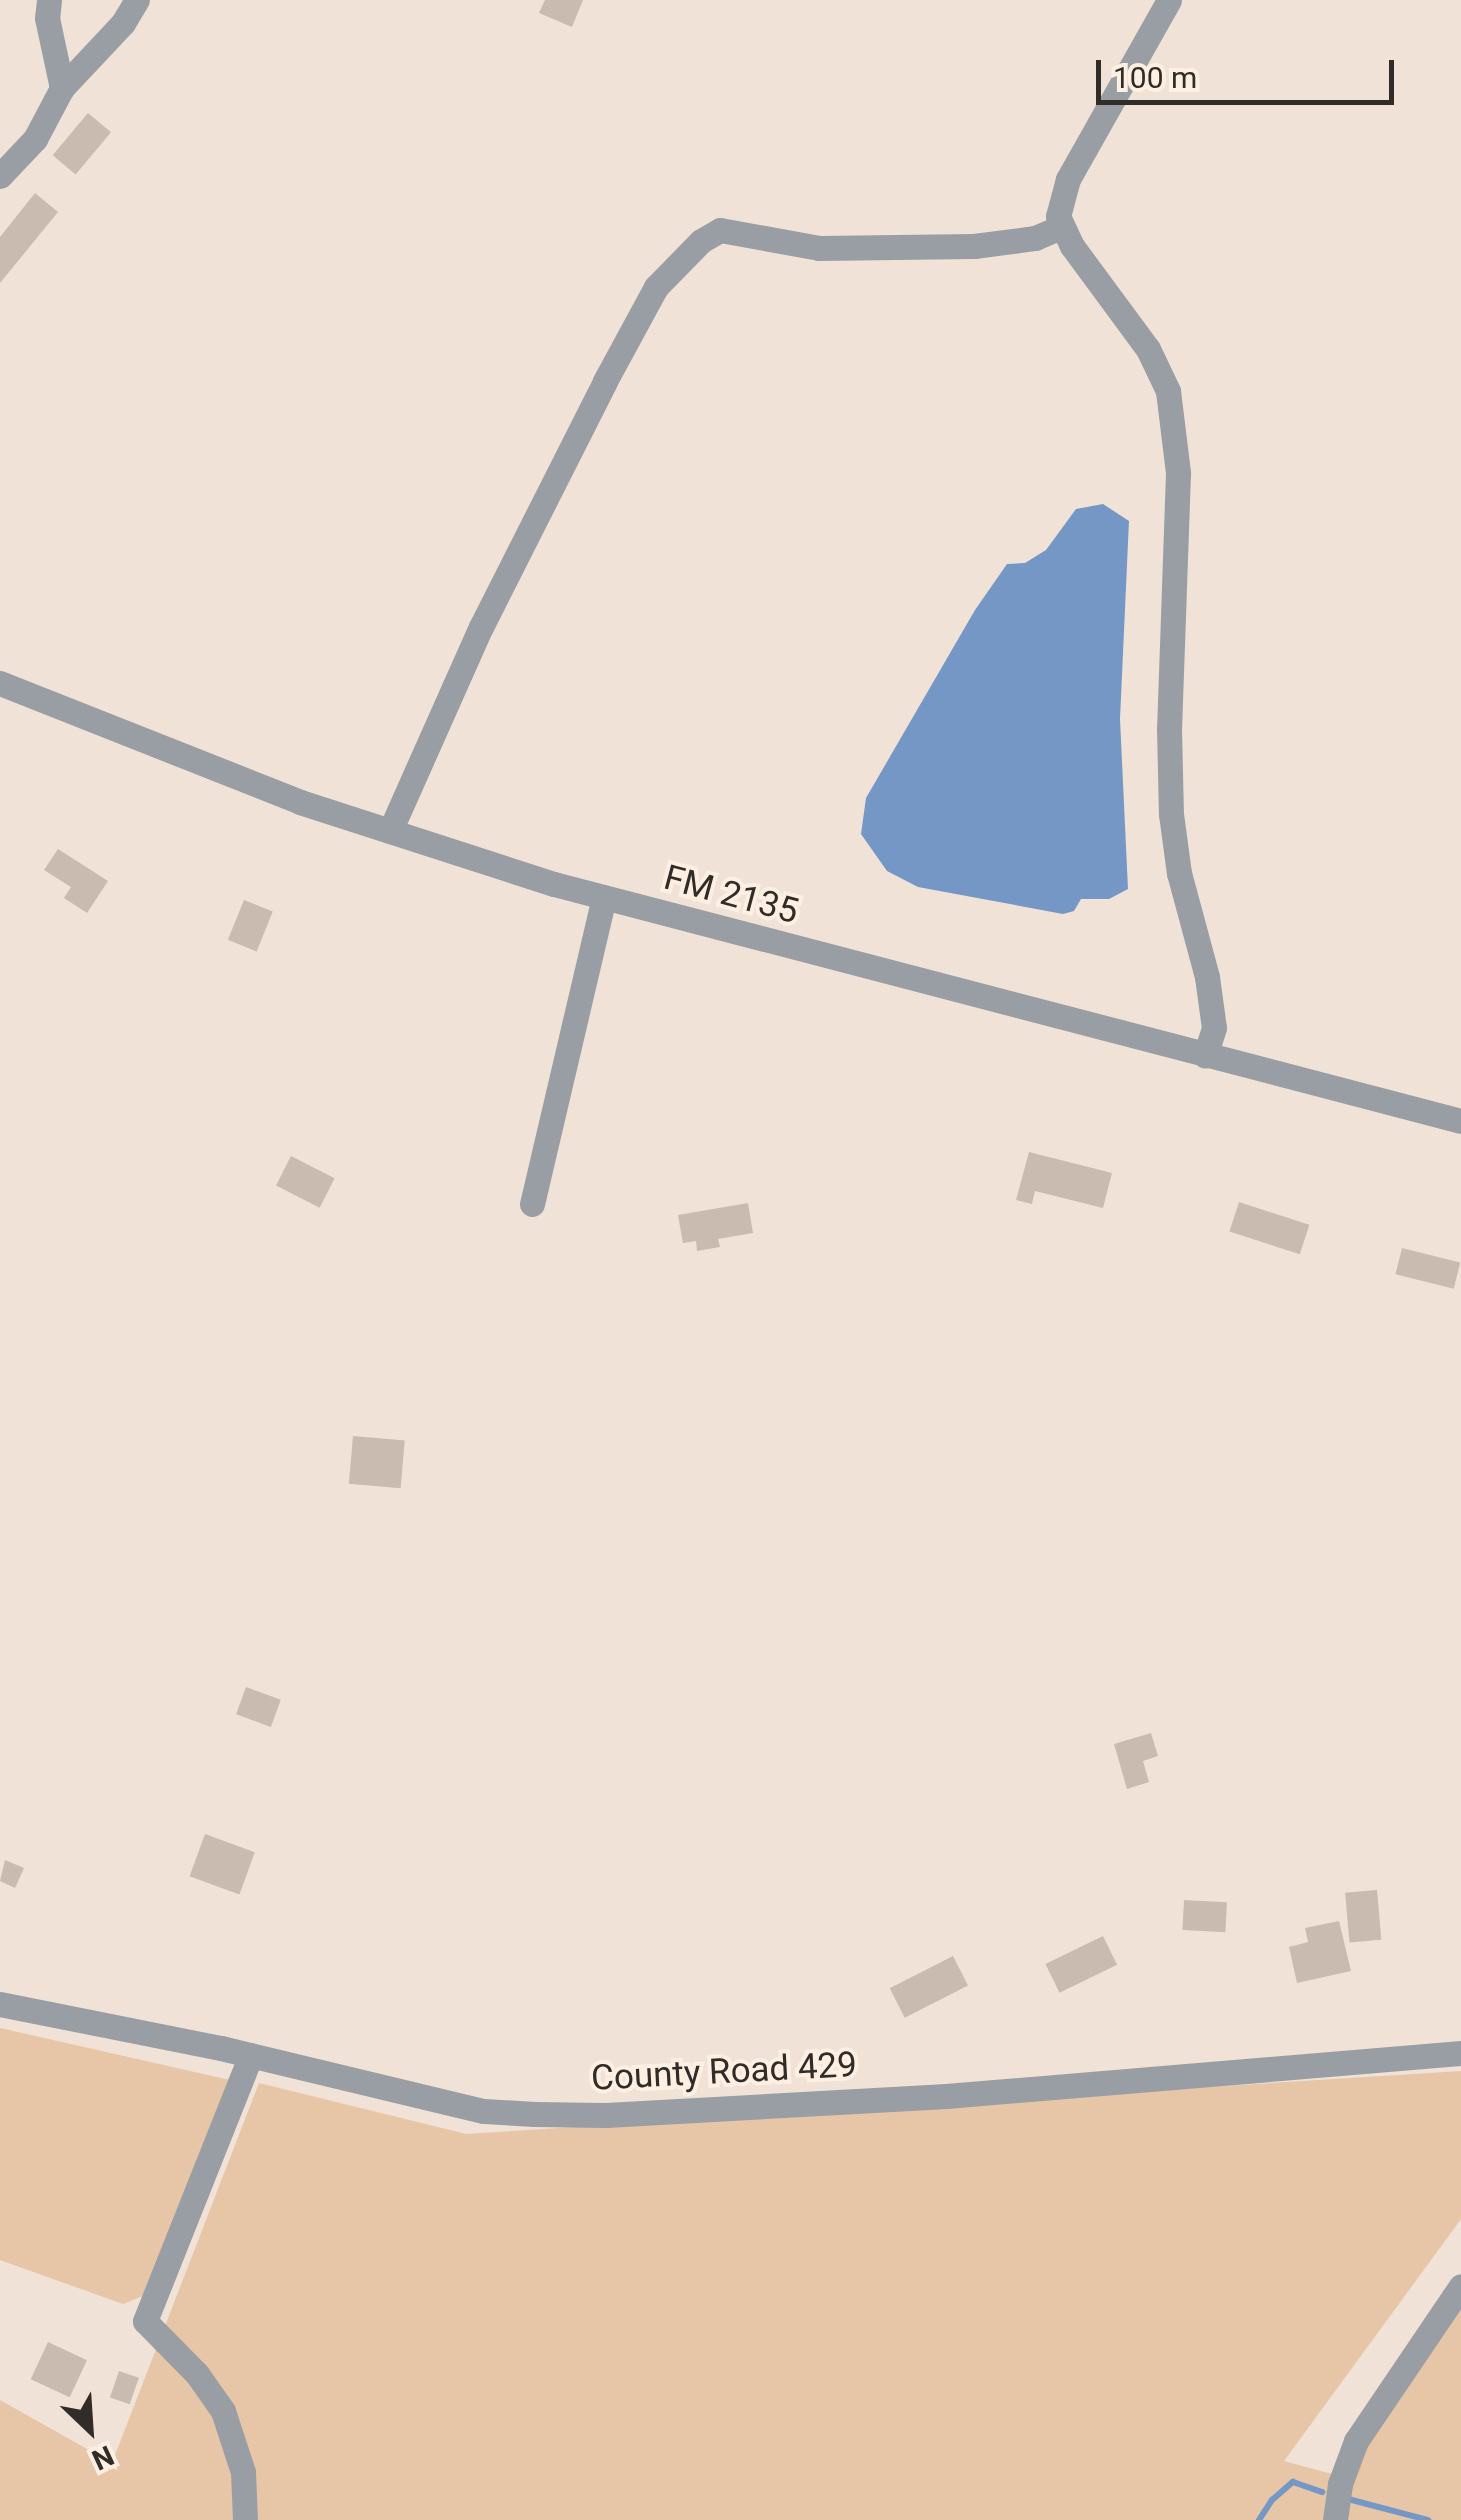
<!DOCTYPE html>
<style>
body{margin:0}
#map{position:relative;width:1461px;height:2520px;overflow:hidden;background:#f0e2d6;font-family:Roboto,sans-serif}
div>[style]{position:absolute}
.green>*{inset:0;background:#e7c5a7}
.water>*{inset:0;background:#7597c6}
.stream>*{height:6px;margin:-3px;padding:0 3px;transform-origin:3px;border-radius:3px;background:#7597c6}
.building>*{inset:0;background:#c9bbaf;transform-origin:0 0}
.minor>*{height:25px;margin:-12.5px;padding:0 12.5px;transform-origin:12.5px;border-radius:12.5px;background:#999ea4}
span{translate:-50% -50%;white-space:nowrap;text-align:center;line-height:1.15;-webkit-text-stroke:8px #feefe3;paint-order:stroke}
.street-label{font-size:35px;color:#312c27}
.north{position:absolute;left:40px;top:2380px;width:100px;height:100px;-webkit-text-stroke:8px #feefe3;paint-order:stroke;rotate:155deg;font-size:28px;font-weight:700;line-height:40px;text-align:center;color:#312c27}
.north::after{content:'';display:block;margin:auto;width:35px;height:45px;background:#312c27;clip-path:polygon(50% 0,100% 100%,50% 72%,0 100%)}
.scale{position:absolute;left:1096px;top:60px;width:298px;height:45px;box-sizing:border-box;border:5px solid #312c27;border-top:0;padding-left:12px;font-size:30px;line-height:35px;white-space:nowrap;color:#312c27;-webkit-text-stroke:8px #feefe3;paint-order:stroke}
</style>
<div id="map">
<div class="green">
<i style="clip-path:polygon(0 2028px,230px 2080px,150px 2293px,123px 2304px,0 2260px)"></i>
<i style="clip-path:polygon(1461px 2071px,1461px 2219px,1284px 2461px,1332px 2474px,1324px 2520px,0 2520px,0 2400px,112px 2463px,259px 2083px,466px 2134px)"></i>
<i style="clip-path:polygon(1461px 2300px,1461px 2520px,1344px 2520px,1354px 2465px)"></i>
</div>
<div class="water">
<i style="clip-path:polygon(1103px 504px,1129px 521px,1120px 719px,1128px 889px,1109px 899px,1081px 899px,1074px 911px,1063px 914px,918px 887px,887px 871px,861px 834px,866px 798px,975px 610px,1007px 564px,1025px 563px,1046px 550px,1076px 509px)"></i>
</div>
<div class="stream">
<i style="left:1348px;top:2499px;width:83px;rotate:14.7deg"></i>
<i style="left:1259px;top:2520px;width:24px;rotate:-57deg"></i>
<i style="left:1272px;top:2500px;width:28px;rotate:-41deg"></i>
<i style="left:1293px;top:2482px;width:31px;rotate:19deg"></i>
</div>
<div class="building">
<i style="clip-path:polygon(545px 0,583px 0,572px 27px,539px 13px)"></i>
<i style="left:88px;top:113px;width:30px;height:55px;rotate:40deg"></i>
<i style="clip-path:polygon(35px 193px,58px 212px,0 283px,0 237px)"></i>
<i style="clip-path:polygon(58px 849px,108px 881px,87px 913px,64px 898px,71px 887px,44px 870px)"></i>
<i style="left:244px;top:900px;width:31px;height:43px;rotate:22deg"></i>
<i style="clip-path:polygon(1029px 1152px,1112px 1173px,1103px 1208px,1035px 1191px,1032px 1204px,1016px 1200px)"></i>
<i style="left:291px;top:1156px;width:49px;height:33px;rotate:27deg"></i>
<i style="left:1239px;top:1202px;width:74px;height:31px;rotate:18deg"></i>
<i style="clip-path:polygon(748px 1203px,753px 1233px,718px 1239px,720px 1247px,697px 1251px,696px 1241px,683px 1243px,678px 1215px)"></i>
<i style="left:1402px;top:1248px;width:60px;height:27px;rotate:14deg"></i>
<i style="left:353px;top:1436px;width:52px;height:48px;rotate:5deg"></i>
<i style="left:246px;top:1687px;width:37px;height:29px;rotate:20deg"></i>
<i style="clip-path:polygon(1151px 1733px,1158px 1756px,1143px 1761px,1149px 1782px,1127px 1789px,1114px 1744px)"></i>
<i style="left:205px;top:1834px;width:53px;height:45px;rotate:20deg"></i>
<i style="clip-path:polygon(5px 1860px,24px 1868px,15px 1888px,0 1881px)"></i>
<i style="left:1377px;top:1890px;width:50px;height:32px;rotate:85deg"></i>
<i style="left:1184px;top:1900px;width:43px;height:30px;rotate:3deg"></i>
<i style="clip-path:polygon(1339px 1921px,1351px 1971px,1297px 1983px,1289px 1947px,1308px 1942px,1305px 1928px)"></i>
<i style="left:1103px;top:1936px;width:32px;height:64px;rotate:64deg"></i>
<i style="left:953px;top:1956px;width:33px;height:71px;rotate:63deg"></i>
<i style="left:48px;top:2342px;width:43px;height:41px;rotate:25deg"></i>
<i style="left:119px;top:2371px;width:21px;height:28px;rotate:19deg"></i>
</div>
<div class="minor">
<i style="left:49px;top:0;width:18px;rotate:96deg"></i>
<i style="left:47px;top:18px;width:72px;rotate:77.9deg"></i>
<i style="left:1169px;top:0;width:206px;rotate:119.4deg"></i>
<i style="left:1068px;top:179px;width:38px;rotate:105deg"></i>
<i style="left:1058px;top:216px;width:33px;rotate:65deg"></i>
<i style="left:1072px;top:246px;width:128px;rotate:53.6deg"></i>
<i style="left:1148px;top:349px;width:47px;rotate:64.5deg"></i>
<i style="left:1168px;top:391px;width:83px;rotate:83deg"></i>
<i style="left:1178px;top:473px;width:255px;rotate:92deg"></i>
<i style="left:1169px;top:728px;width:86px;rotate:88.7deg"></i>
<i style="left:1171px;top:814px;width:60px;rotate:82.3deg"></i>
<i style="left:1179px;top:873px;width:108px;rotate:74.9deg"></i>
<i style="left:1207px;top:977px;width:51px;rotate:82.2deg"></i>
<i style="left:1214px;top:1028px;width:29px;rotate:108deg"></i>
<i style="left:0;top:176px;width:51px;rotate:-46.6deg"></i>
<i style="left:35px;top:139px;width:58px;rotate:-62.1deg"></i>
<i style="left:62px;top:88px;width:89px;rotate:-46.8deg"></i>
<i style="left:123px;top:23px;width:27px;rotate:-59deg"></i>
<i style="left:0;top:683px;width:323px;rotate:21.6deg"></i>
<i style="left:300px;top:802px;width:267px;rotate:17.9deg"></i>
<i style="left:554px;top:884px;width:937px;rotate:14.64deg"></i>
<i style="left:390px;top:831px;width:223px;rotate:-66deg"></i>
<i style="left:481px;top:627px;width:275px;rotate:-63.2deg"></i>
<i style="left:605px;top:381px;width:107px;rotate:-61.5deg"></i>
<i style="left:656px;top:287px;width:64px;rotate:-45.6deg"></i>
<i style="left:701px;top:241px;width:22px;rotate:-30deg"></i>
<i style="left:720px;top:230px;width:101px;rotate:10.3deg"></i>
<i style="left:819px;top:248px;width:155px;rotate:-0.7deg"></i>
<i style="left:974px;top:246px;width:62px;rotate:-7.5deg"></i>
<i style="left:1035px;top:238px;width:30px;rotate:-23deg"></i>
<i style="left:532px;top:1204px;width:315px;rotate:-76.8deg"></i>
<i style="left:0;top:2004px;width:225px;rotate:11.3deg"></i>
<i style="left:221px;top:2048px;width:270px;rotate:13.5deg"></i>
<i style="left:484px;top:2111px;width:50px;rotate:3.4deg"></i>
<i style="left:534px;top:2114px;width:72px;rotate:0.8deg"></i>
<i style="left:606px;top:2115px;width:341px;rotate:-3.2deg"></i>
<i style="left:946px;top:2096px;width:517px;rotate:-4.77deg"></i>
<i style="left:245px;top:2520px;width:48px;rotate:-92.4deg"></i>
<i style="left:243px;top:2472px;width:64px;rotate:-108.2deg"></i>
<i style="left:223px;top:2411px;width:45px;rotate:-125.1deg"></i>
<i style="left:197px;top:2374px;width:74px;rotate:-134.5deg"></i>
<i style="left:145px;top:2321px;width:286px;rotate:-68.3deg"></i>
<i style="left:1335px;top:2520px;width:36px;rotate:-82deg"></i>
<i style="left:1340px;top:2484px;width:46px;rotate:-69.6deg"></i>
<i style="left:1356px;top:2441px;width:187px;rotate:-55.9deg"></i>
</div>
<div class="street-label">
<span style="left:731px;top:895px;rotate:15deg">FM 2135</span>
<span style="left:724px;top:2072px;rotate:-3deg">County Road 429</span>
</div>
<div class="north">N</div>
<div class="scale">100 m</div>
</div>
